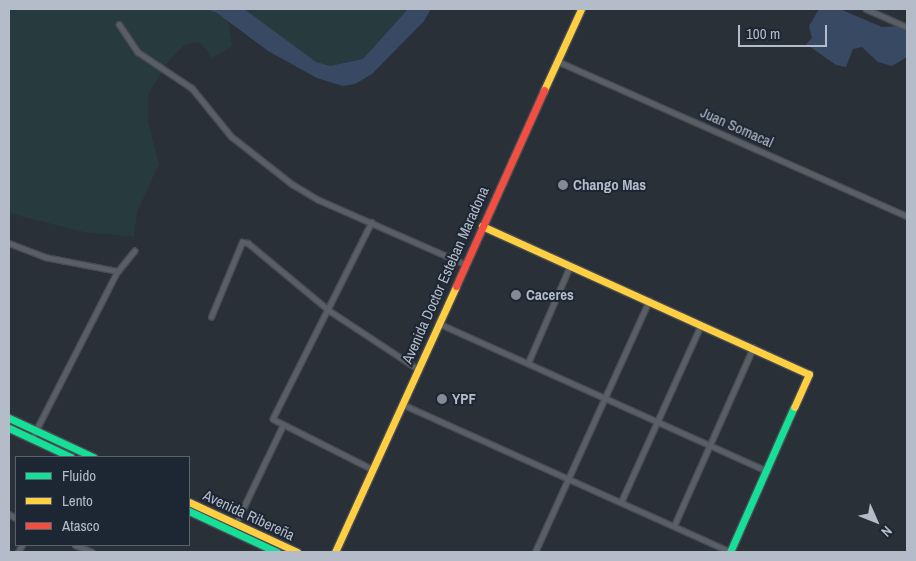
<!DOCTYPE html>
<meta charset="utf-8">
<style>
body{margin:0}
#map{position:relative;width:916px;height:561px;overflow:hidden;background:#2a3038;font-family:"Archivo Narrow",sans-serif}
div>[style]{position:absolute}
.green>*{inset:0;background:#273a3e}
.water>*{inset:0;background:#384963}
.roads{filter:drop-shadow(1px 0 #484c53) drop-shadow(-1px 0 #484c53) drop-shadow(0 1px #484c53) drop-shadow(0 -1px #484c53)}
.street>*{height:4.5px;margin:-2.25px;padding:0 2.25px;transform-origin:2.25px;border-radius:2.25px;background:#5a5e66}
.fast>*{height:7px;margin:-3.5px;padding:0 3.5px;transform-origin:3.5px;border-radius:3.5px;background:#16e098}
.slow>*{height:7px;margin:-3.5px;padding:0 3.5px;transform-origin:3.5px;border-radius:3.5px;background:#ffcf43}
.jam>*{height:7px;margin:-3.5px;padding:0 3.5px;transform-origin:3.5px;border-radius:3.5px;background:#f24e42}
.dots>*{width:14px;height:14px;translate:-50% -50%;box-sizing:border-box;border:2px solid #1d2633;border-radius:50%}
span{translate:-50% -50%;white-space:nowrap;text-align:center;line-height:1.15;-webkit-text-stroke:4px #1d2633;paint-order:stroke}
.street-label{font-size:15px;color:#b4bcc9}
.poi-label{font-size:15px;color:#b4bcc9;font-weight:700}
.left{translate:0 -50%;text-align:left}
.frame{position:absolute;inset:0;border:10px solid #b4bcc9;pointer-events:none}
.legend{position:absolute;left:15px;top:456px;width:175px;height:90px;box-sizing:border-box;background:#1d2633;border:1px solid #59626f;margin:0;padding:6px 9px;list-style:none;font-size:15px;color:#b4bcc9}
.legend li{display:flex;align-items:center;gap:10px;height:25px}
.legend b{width:25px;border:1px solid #59626f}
.north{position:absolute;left:851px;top:496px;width:50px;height:50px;-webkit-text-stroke:4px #1d2633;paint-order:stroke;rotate:134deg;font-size:14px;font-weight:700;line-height:20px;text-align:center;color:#b4bcc9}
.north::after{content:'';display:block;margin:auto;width:18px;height:22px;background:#b4bcc9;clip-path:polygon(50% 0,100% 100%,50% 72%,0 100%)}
.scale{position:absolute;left:738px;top:25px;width:89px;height:22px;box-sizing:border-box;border:2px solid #b4bcc9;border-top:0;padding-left:6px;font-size:15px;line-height:18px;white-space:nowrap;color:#b4bcc9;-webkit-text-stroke:4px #1d2633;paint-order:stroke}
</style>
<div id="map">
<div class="green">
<i style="clip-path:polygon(9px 9px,210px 9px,228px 20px,232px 46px,212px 58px,202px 44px,194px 42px,184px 45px,167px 63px,148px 95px,148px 122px,159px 164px,137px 212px,134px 237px,84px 232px,9px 213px)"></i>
<i style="clip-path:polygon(232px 9px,413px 9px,374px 57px,329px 71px)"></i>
</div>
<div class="water">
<i style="clip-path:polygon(206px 9px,244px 9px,316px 62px,330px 66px,363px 59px,408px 9px,431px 9px,424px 21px,372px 74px,355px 84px,343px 86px,317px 78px,268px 51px,217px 13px)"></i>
<i style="clip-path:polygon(819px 9px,842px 10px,882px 27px,899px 26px,907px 32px,907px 57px,892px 66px,878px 62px,862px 47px,853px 49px,846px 67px,836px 65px,806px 44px,812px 38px,809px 26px)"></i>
</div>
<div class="roads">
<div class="street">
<i style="left:866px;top:9px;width:45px;rotate:23.7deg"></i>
<i style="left:119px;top:24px;width:34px;rotate:56deg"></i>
<i style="left:138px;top:52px;width:65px;rotate:33.7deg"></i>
<i style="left:192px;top:88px;width:62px;rotate:50.9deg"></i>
<i style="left:231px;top:136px;width:78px;rotate:38.2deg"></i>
<i style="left:292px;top:184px;width:31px;rotate:31deg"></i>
<i style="left:319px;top:200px;width:159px;rotate:23.7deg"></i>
<i style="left:557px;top:61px;width:383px;rotate:23.9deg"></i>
<i style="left:372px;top:222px;width:220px;rotate:116.7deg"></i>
<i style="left:273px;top:419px;width:111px;rotate:26.8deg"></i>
<i style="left:9px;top:243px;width:39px;rotate:21deg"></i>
<i style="left:45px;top:257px;width:74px;rotate:10.9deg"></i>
<i style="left:118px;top:271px;width:189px;rotate:117.1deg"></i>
<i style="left:118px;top:271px;width:26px;rotate:-51deg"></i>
<i style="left:211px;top:317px;width:81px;rotate:-67.5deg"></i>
<i style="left:242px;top:242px;width:6px;rotate:9deg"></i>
<i style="left:248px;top:243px;width:107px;rotate:39.7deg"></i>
<i style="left:330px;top:311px;width:105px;rotate:33.4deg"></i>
<i style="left:438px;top:323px;width:361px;rotate:24.2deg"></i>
<i style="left:528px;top:363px;width:106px;rotate:-66.6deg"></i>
<i style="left:402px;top:404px;width:361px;rotate:24.2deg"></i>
<i style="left:621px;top:502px;width:194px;rotate:-65.7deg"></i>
<i style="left:9px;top:514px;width:8px;rotate:30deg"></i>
<i style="left:235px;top:525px;width:111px;rotate:-64.4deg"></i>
<i style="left:674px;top:526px;width:195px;rotate:-66.1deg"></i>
<i style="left:75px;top:545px;width:18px;rotate:22deg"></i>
<i style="left:18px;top:552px;width:8px;rotate:-60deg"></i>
<i style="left:535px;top:552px;width:276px;rotate:-65.6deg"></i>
</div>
<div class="fast">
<i style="left:9px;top:418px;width:93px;rotate:24.9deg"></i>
<i style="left:9px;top:428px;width:68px;rotate:25.1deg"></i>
<i style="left:189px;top:511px;width:97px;rotate:25deg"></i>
<i style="left:730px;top:552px;width:158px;rotate:-66.2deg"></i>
</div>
<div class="slow">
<i style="left:544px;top:90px;width:89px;rotate:-65.4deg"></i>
<i style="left:482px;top:226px;width:359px;rotate:24.4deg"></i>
<i style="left:809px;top:374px;width:36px;rotate:114deg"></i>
<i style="left:189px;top:502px;width:119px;rotate:24.8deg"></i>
<i style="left:335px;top:552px;width:292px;rotate:-65.5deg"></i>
</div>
<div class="jam">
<i style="left:456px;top:286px;width:215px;rotate:-65.8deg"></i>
</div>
</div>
<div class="dots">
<i style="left:563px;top:185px;background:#848b96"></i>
<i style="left:516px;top:295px;background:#848b96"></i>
<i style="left:442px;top:399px;background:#848b96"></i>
</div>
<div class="street-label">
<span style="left:737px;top:127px;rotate:24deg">Juan Somacal</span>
<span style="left:445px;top:275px;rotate:-66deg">Avenida Doctor Esteban Maradona</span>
<span style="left:249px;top:515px;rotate:25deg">Avenida Ribereña</span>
</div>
<div class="poi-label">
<span class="left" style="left:573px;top:185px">Chango Mas</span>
<span class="left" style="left:526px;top:295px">Caceres</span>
<span class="left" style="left:452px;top:399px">YPF</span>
</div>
<div class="frame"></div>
<ul class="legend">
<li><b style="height:6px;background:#16e098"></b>Fluido</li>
<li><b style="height:6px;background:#ffcf43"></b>Lento</li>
<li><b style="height:6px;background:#f24e42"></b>Atasco</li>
</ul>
<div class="north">N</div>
<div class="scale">100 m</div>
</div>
